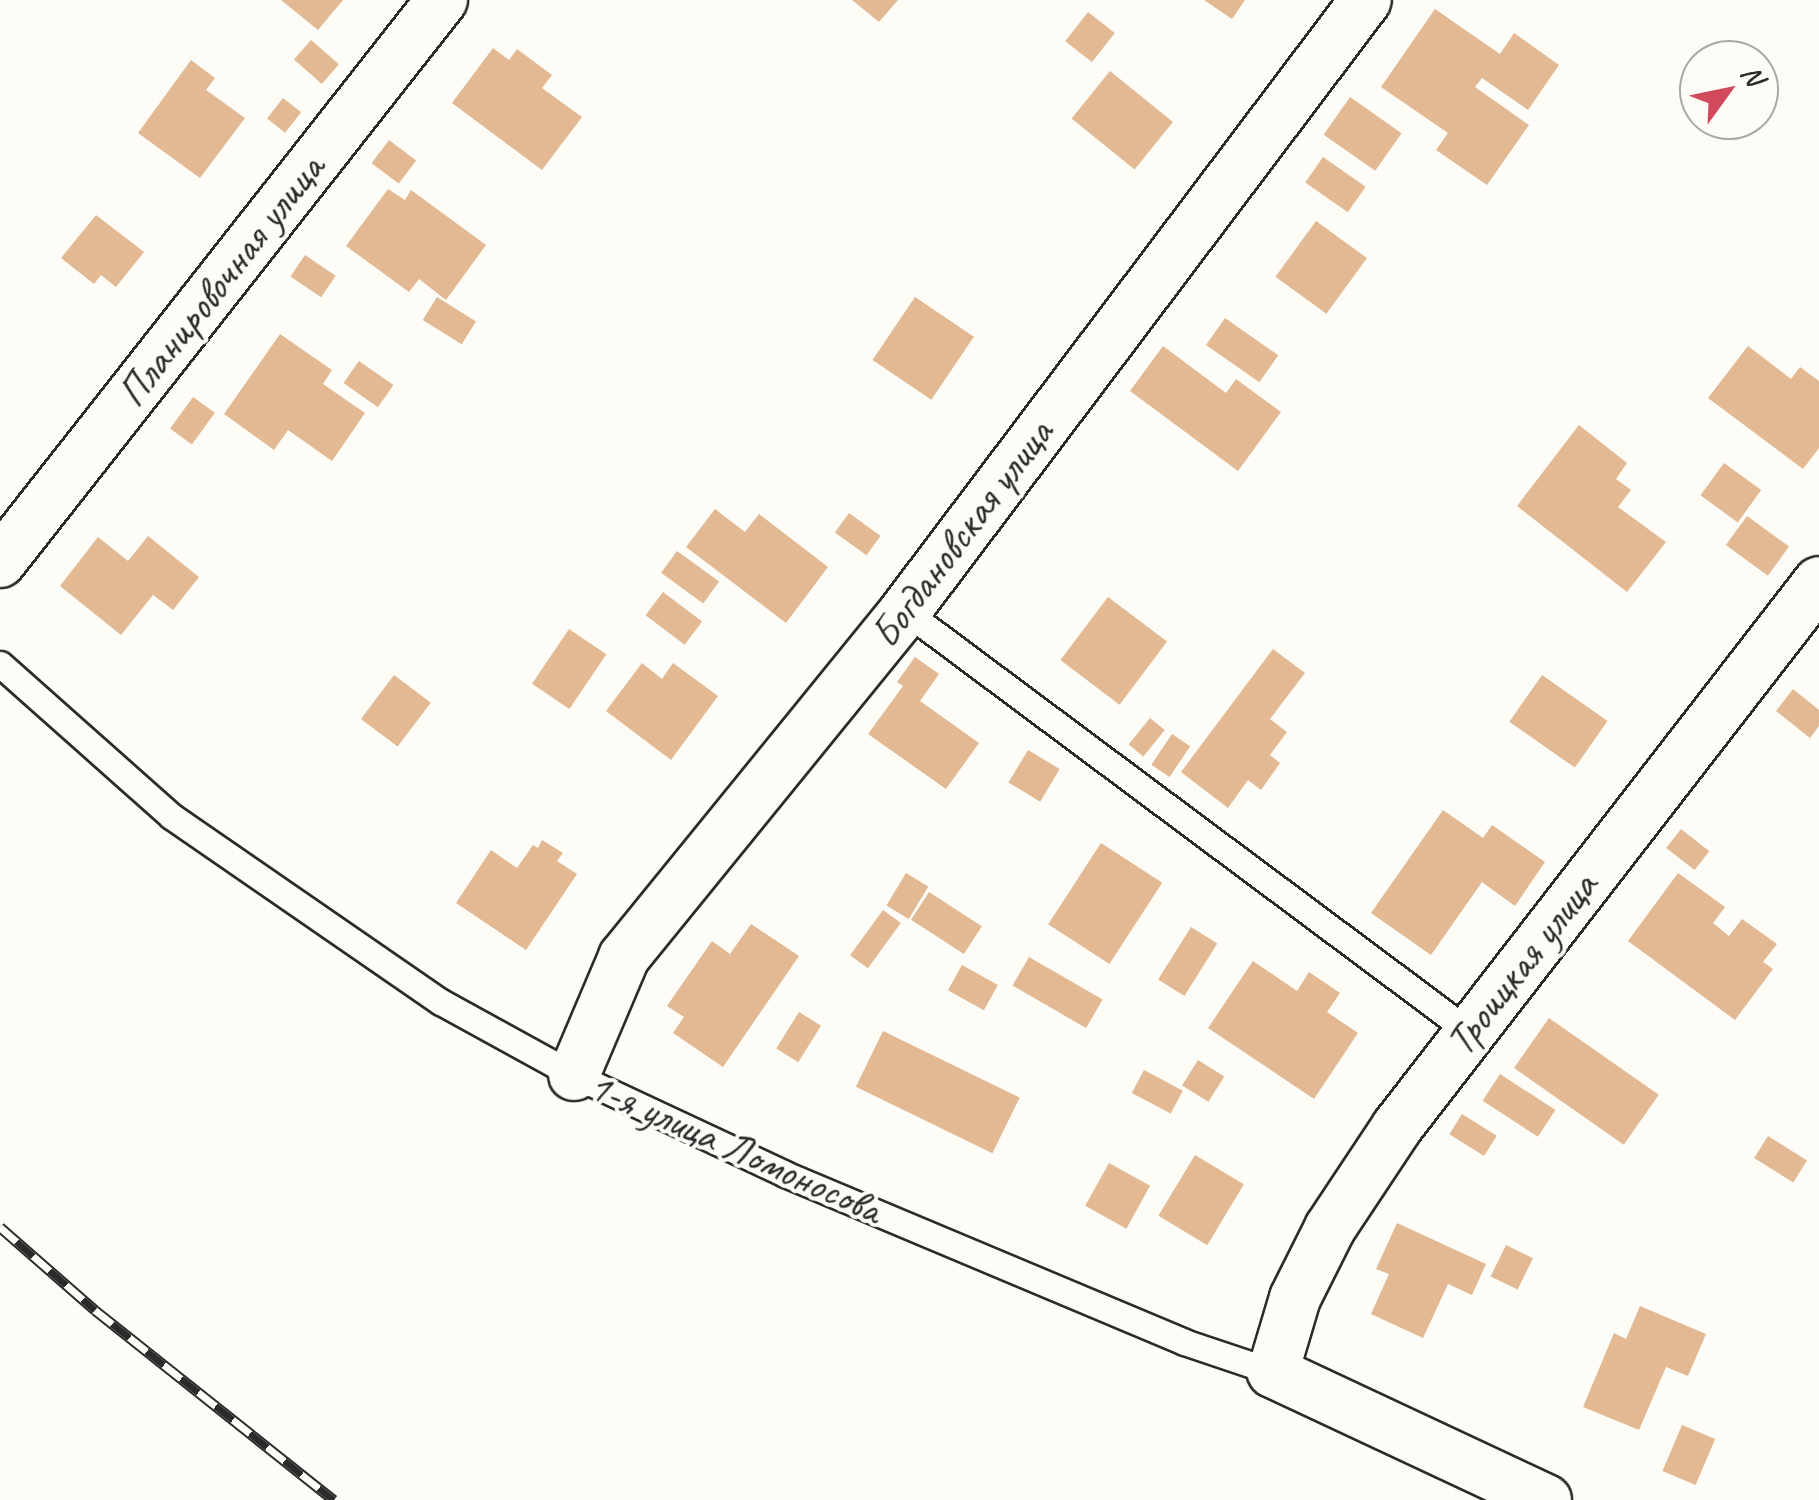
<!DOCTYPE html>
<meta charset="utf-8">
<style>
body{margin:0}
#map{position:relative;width:1819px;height:1500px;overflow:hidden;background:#fdfcf7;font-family:Caveat,sans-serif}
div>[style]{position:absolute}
.building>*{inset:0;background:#e2b992;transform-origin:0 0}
.roads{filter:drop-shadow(2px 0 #2b2b2b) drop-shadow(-2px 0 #2b2b2b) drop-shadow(0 2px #2b2b2b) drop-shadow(0 -2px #2b2b2b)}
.service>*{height:25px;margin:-12.5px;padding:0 12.5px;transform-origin:12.5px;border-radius:12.5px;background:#fdfcf7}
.minor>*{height:50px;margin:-25px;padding:0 25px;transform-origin:25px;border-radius:25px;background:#fdfcf7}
.rail>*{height:11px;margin-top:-5.5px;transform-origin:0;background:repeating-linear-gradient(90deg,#fdfcf7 0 22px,#2b2b2b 0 44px);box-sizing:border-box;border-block:2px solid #2b2b2b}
span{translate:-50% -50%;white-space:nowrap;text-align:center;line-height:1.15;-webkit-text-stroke:8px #fdfcf7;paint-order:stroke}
.street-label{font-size:42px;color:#2b2b2b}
.north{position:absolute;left:1679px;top:40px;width:100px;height:100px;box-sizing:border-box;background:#fdfcf7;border:2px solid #a9a8a5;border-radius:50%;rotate:57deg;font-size:28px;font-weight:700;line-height:40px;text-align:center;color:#2b2b2b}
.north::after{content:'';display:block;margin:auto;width:35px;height:45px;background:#d1495b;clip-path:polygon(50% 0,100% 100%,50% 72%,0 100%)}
</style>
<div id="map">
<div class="building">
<i style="clip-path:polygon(281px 0,343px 0,318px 30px)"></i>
<i style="clip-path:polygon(852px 0,898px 0,879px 22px)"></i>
<i style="clip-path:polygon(1204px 0,1245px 0,1232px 19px)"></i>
<i style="clip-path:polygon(1435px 9px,1500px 54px,1514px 33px,1559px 65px,1528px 110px,1482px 78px,1475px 87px,1529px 125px,1487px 185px,1436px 150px,1448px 133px,1381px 87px)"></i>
<i style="left:1088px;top:12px;width:34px;height:37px;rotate:38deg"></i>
<i style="left:311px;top:40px;width:37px;height:26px;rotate:41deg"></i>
<i style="clip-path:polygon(493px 48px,509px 60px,517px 49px,552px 75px,542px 88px,582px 117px,542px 170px,452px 103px)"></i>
<i style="clip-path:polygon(191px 60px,215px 78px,206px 90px,245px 118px,200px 178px,138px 133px)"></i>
<i style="left:1110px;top:71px;width:81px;height:61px;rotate:39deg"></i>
<i style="left:1350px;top:97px;width:63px;height:46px;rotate:35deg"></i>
<i style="left:283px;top:98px;width:23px;height:26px;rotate:38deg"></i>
<i style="left:389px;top:140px;width:34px;height:29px;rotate:37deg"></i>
<i style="left:1323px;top:157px;width:52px;height:31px;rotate:35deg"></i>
<i style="clip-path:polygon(388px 189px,405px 200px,411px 190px,486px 245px,446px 300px,419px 279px,409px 292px,346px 246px)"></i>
<i style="clip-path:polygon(96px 215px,144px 252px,116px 287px,101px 275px,94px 284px,61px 258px)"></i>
<i style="left:1316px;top:221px;width:63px;height:69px;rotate:36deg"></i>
<i style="left:305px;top:255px;width:37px;height:26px;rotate:34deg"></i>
<i style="left:437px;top:297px;width:46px;height:27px;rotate:32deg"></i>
<i style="left:915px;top:297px;width:71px;height:76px;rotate:34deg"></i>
<i style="left:1225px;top:318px;width:65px;height:33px;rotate:35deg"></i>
<i style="clip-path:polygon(280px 334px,332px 370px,323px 384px,365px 413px,332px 461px,288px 430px,274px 450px,224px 414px)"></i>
<i style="clip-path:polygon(1163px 346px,1226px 393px,1236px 379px,1281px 412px,1238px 471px,1130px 391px)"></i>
<i style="clip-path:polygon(1748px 346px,1791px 379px,1800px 367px,1819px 381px,1819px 448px,1803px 469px,1708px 398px)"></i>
<i style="left:359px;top:361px;width:42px;height:27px;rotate:35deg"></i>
<i style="left:193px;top:397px;width:27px;height:39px;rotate:36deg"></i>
<i style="clip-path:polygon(1579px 425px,1627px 463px,1616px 479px,1631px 490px,1618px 507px,1666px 542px,1627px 592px,1517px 506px)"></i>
<i style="left:1724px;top:463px;width:46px;height:40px;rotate:36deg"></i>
<i style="clip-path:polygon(715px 509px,745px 532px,759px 514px,828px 567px,786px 623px,686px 547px)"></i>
<i style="left:849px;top:513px;width:39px;height:24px;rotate:36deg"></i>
<i style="left:1747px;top:516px;width:52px;height:36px;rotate:36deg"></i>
<i style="clip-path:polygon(148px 536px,199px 577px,173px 610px,153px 595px,121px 635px,60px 586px,98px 537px,128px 561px)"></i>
<i style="left:677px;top:551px;width:52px;height:27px;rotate:36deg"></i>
<i style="left:663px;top:592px;width:49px;height:29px;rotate:37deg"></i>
<i style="left:1108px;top:597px;width:74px;height:79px;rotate:37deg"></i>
<i style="left:569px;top:629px;width:45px;height:66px;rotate:34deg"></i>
<i style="clip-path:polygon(1273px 649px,1305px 673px,1270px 719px,1287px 732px,1270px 755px,1280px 763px,1261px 790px,1248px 780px,1228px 808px,1181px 772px)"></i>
<i style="clip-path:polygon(915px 657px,939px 674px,920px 701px,979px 743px,946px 789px,868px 734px,903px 686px,897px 682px)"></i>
<i style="clip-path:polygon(642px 663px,662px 679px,673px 663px,718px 696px,671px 760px,606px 711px)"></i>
<i style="left:394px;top:675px;width:46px;height:55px;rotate:37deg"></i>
<i style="left:1542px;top:675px;width:80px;height:57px;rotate:35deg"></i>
<i style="clip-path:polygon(1793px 689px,1819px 710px,1819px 726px,1810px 738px,1776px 711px)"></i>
<i style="left:1150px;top:718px;width:19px;height:34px;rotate:39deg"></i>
<i style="left:1172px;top:734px;width:22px;height:37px;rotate:34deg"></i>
<i style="left:1028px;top:750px;width:37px;height:38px;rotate:31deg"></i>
<i style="clip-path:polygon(1443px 810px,1483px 838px,1492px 825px,1545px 862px,1515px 906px,1482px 882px,1431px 955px,1371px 913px)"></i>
<i style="left:1681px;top:829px;width:36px;height:24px;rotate:38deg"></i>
<i style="clip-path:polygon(542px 840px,563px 853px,557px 861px,577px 874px,526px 950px,456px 903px,491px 850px,517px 868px,533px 845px,538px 848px)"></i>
<i style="left:1101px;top:843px;width:73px;height:97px;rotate:33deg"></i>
<i style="left:906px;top:873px;width:26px;height:38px;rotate:31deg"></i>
<i style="clip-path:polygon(1678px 873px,1725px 907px,1713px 923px,1729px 936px,1742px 919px,1777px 944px,1763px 962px,1773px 969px,1735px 1020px,1628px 941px)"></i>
<i style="left:929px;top:892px;width:63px;height:33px;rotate:33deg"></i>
<i style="left:883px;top:910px;width:22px;height:56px;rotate:36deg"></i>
<i style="clip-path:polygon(751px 924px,799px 956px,723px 1067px,673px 1033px,684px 1017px,667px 1006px,712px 941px,730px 954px)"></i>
<i style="left:1191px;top:927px;width:31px;height:62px;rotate:32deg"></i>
<i style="left:1029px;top:957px;width:85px;height:33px;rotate:30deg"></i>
<i style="clip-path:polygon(1253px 961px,1297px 991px,1309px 972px,1340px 993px,1327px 1012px,1358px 1033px,1314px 1099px,1208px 1028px)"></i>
<i style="left:962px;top:965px;width:41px;height:29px;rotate:29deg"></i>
<i style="left:799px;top:1012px;width:26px;height:43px;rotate:32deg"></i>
<i style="left:1549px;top:1018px;width:134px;height:61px;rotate:35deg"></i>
<i style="left:883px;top:1031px;width:152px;height:62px;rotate:26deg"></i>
<i style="left:1198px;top:1060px;width:31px;height:30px;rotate:32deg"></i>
<i style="left:1144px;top:1070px;width:44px;height:26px;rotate:28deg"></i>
<i style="left:1500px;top:1074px;width:66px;height:32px;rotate:33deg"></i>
<i style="left:1462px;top:1114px;width:41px;height:24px;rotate:32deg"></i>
<i style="left:1768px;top:1136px;width:46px;height:26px;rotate:32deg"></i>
<i style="left:1195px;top:1155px;width:57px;height:71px;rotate:31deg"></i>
<i style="left:1109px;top:1163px;width:47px;height:49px;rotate:29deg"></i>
<i style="clip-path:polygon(1397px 1223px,1486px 1264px,1472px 1295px,1448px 1284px,1423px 1338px,1371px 1314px,1389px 1274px,1376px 1269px)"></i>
<i style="left:1506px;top:1245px;width:30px;height:35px;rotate:26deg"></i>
<i style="clip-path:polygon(1640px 1306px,1706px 1334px,1688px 1376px,1666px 1367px,1639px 1430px,1583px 1407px,1614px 1333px,1626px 1339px)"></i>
<i style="left:1682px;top:1425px;width:36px;height:50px;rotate:23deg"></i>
</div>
<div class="roads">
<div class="service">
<i style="left:905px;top:611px;width:701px;rotate:36.71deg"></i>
<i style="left:0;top:664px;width:229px;rotate:41.6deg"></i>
<i style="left:171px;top:816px;width:328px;rotate:34.6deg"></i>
<i style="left:441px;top:1002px;width:152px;rotate:28.8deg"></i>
<i style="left:574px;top:1075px;width:233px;rotate:25.1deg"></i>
<i style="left:785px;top:1174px;width:433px;rotate:22.8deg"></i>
<i style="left:1184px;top:1342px;width:94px;rotate:18.6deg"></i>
</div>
<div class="minor">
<i style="left:0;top:562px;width:715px;rotate:-51.82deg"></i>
<i style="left:574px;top:1075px;width:128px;rotate:-67deg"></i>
<i style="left:624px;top:957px;width:446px;rotate:-50.9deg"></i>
<i style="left:905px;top:611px;width:765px;rotate:-52.97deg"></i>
<i style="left:1546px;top:1500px;width:302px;rotate:-154.9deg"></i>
<i style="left:1273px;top:1372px;width:77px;rotate:-73.4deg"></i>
<i style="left:1295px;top:1298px;width:78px;rotate:-63.4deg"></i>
<i style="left:1330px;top:1228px;width:121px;rotate:-56.4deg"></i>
<i style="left:1397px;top:1127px;width:689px;rotate:-52.25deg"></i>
</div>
</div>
<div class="rail">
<i style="left:0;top:1227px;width:126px;rotate:41.1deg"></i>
<i style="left:95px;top:1310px;width:305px;rotate:38.5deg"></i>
</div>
<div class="street-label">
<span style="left:221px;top:281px;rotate:-52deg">Планировочная улица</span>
<span style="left:962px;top:534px;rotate:-53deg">Богдановская улица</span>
<span style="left:1522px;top:964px;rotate:-52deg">Троицкая улица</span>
<span style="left:735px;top:1148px;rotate:24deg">1-я улица Ломоносова</span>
</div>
<div class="north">N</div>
</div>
